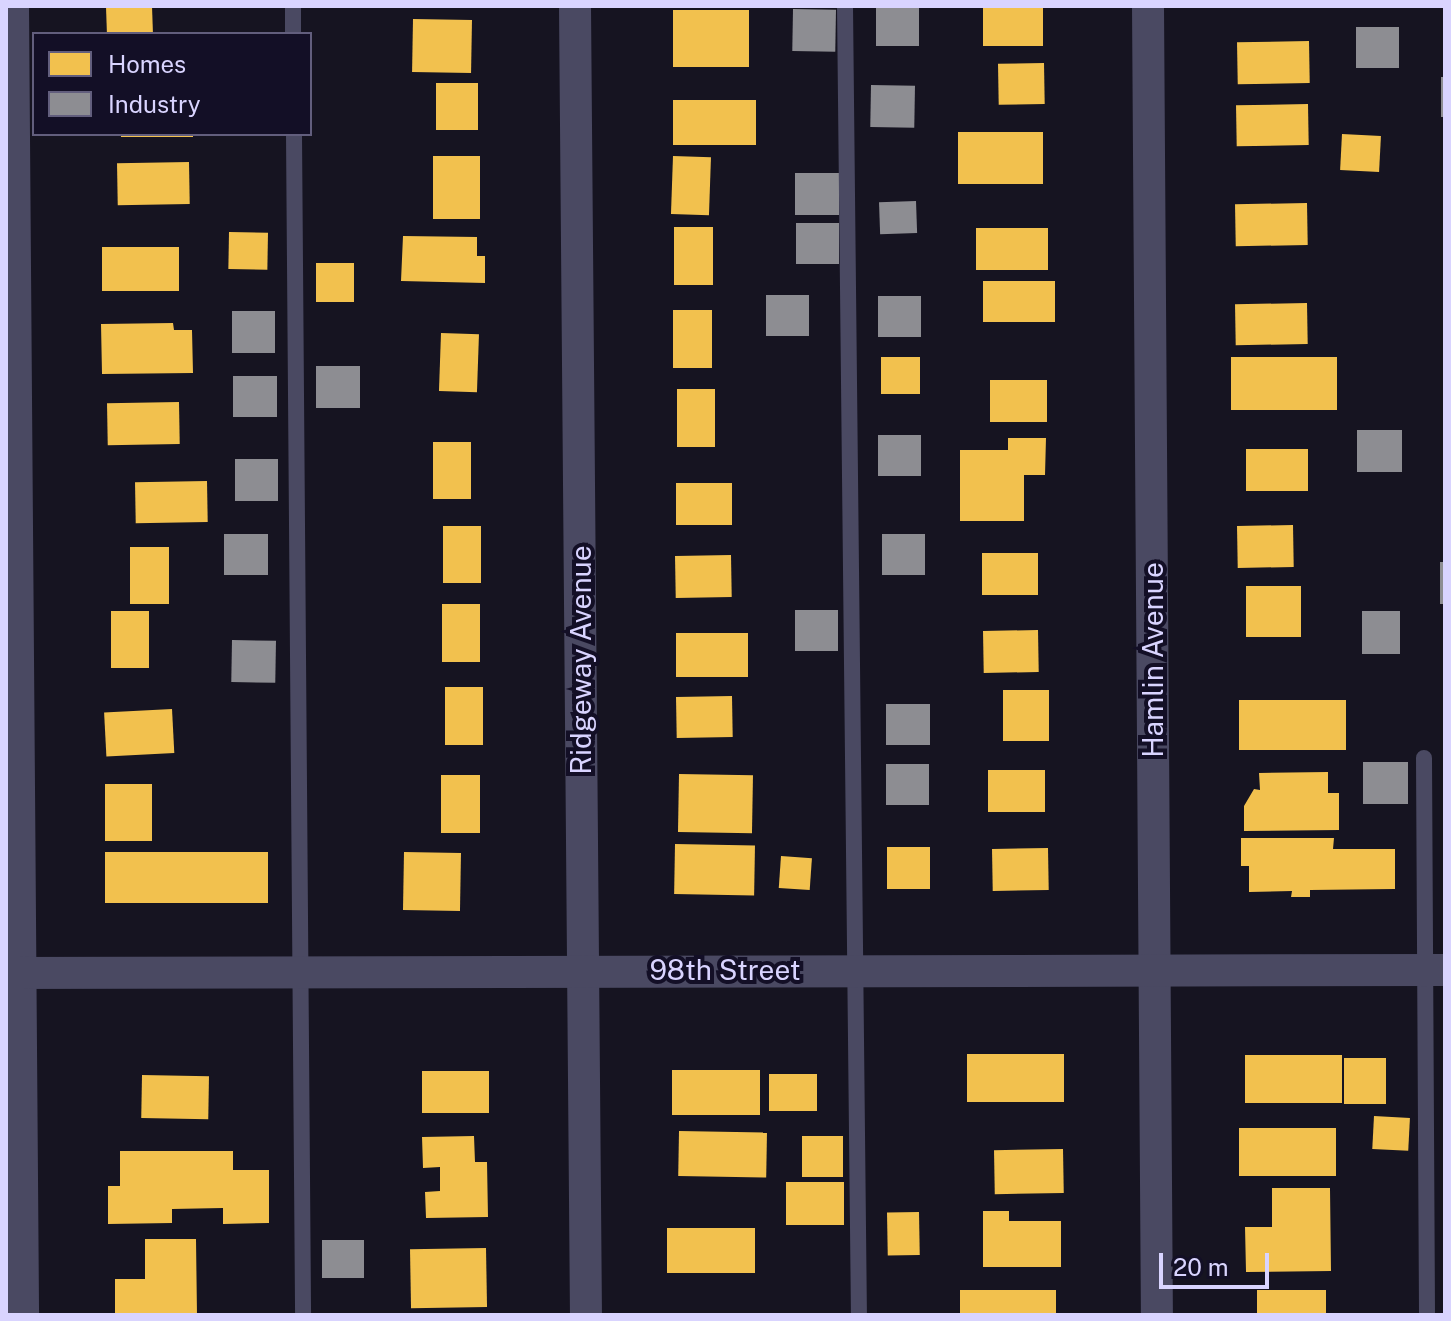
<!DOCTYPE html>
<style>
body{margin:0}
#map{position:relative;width:1451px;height:1321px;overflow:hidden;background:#161421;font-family:"Public Sans",sans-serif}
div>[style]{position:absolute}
.homes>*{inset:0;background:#f2c14e;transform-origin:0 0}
.industry>*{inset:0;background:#8d8d92;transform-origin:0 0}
.lane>*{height:16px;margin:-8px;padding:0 8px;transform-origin:8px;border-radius:8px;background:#4a4962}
.street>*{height:32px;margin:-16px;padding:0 16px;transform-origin:16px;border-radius:16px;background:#4a4962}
span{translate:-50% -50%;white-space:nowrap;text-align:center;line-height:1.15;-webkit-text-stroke:8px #130f26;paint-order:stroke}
.street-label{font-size:28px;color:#d9d4ff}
.frame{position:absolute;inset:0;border:8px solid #d9d4ff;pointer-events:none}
.legend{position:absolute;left:32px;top:32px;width:280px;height:104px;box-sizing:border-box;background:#130f26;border:2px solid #625e7d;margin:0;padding:10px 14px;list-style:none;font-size:24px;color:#d9d4ff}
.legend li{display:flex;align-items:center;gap:16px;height:40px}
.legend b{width:40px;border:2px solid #625e7d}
.scale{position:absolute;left:1159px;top:1253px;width:110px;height:36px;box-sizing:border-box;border:4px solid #d9d4ff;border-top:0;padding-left:10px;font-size:24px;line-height:28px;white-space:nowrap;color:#d9d4ff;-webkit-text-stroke:6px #130f26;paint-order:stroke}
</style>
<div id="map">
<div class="homes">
<i style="left:152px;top:6px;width:28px;height:46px;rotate:88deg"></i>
<i style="left:983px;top:6px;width:60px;height:40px"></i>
<i style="left:749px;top:10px;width:57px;height:76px;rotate:90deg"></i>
<i style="left:413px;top:19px;width:59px;height:53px;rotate:1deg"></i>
<i style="left:1309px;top:41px;width:42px;height:72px;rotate:89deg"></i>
<i style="left:1044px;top:63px;width:41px;height:46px;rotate:89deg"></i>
<i style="left:436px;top:83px;width:42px;height:47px"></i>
<i style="left:673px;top:100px;width:83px;height:45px"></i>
<i style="left:1308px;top:104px;width:41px;height:72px;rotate:89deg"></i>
<i style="left:958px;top:132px;width:85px;height:52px"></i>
<i style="left:121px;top:134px;width:72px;height:3px"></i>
<i style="left:1342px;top:134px;width:39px;height:36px;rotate:3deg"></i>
<i style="left:433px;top:156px;width:47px;height:63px"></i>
<i style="left:673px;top:156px;width:38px;height:58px;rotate:2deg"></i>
<i style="left:189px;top:162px;width:42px;height:72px;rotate:89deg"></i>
<i style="left:1307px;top:203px;width:42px;height:72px;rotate:89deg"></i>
<i style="left:674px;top:227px;width:39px;height:58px"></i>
<i style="left:1048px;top:228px;width:42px;height:72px;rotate:90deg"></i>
<i style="left:229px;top:232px;width:39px;height:37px;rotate:1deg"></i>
<i style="clip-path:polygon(403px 236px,477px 237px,477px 256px,485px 256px,485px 283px,401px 281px)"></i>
<i style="left:179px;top:247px;width:44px;height:77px;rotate:90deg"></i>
<i style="left:316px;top:263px;width:38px;height:39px"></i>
<i style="left:1055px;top:281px;width:41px;height:72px;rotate:90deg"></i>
<i style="left:1307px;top:303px;width:41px;height:72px;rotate:89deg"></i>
<i style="left:673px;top:310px;width:39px;height:58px"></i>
<i style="clip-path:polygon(173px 323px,174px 330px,192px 330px,193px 373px,102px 374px,101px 324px)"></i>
<i style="left:441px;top:333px;width:38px;height:58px;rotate:2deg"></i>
<i style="left:881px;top:357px;width:39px;height:37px"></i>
<i style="left:1231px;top:357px;width:106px;height:53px"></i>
<i style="left:1047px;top:380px;width:42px;height:57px;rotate:90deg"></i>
<i style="left:677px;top:389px;width:38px;height:58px"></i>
<i style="left:179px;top:402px;width:42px;height:72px;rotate:89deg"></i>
<i style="clip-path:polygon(1008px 438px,1046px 438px,1045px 475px,1024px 475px,1024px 521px,960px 521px,960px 450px,1008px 450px)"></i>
<i style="left:433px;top:442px;width:38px;height:57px"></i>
<i style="left:1246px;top:449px;width:62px;height:42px"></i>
<i style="left:207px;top:481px;width:41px;height:72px;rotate:89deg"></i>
<i style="left:732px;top:483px;width:42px;height:56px;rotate:90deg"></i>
<i style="left:1293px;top:525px;width:42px;height:56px;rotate:89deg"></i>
<i style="left:443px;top:526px;width:38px;height:57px"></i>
<i style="left:130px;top:547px;width:39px;height:57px"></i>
<i style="left:982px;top:553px;width:56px;height:42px"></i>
<i style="left:731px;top:555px;width:42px;height:56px;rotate:89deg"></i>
<i style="left:1246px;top:586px;width:55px;height:51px"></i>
<i style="left:442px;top:604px;width:38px;height:58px"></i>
<i style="left:111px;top:611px;width:38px;height:57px"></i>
<i style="left:1038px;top:630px;width:42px;height:55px;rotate:89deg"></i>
<i style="left:748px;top:633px;width:44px;height:72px;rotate:90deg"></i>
<i style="left:445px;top:687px;width:38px;height:58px"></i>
<i style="left:1003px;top:690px;width:46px;height:51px"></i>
<i style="left:732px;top:696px;width:41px;height:56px;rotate:89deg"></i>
<i style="left:1346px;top:700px;width:50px;height:107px;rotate:90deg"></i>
<i style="left:172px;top:709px;width:44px;height:68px;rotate:87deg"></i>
<i style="left:1045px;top:770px;width:42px;height:57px;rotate:90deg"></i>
<i style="clip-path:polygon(1328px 772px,1328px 793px,1339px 793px,1339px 830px,1244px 831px,1244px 806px,1254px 789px,1260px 790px,1259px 773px)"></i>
<i style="left:679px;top:774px;width:74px;height:58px;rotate:1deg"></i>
<i style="left:441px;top:775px;width:39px;height:58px"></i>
<i style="left:105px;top:784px;width:47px;height:57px"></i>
<i style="clip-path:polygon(1241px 838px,1334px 838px,1333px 849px,1395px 849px,1395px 889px,1310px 890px,1310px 897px,1291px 897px,1292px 891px,1249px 892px,1249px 866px,1241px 866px)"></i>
<i style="left:675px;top:844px;width:80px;height:50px;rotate:1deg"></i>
<i style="left:887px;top:847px;width:43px;height:42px"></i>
<i style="left:1048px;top:848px;width:42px;height:56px;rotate:89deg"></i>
<i style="left:105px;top:852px;width:163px;height:51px"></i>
<i style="left:404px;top:852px;width:57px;height:58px;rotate:1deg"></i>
<i style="left:781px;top:856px;width:31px;height:32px;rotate:4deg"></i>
<i style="left:967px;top:1054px;width:97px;height:48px"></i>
<i style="left:1245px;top:1055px;width:97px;height:48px"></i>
<i style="left:1344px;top:1058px;width:42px;height:46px"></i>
<i style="left:672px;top:1070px;width:88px;height:45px"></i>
<i style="left:422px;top:1071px;width:67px;height:42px"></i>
<i style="left:817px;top:1074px;width:37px;height:48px;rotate:90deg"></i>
<i style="left:142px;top:1075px;width:67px;height:43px;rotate:1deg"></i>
<i style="left:1374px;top:1116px;width:36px;height:33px;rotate:3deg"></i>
<i style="left:1239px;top:1128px;width:97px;height:48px"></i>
<i style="left:679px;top:1131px;width:88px;height:45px;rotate:1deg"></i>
<i style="clip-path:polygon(474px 1136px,475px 1162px,487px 1162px,488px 1217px,426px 1218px,425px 1192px,440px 1191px,440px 1167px,423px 1168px,422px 1137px)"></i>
<i style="left:802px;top:1136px;width:41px;height:41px"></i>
<i style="left:1063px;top:1149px;width:44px;height:69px;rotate:89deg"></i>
<i style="clip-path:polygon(120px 1151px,233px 1151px,233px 1170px,269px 1170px,269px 1223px,223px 1224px,223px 1208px,172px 1209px,172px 1223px,108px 1224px,108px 1186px,120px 1186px)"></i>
<i style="left:786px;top:1182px;width:58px;height:43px"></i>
<i style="clip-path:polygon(1272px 1188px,1330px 1188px,1331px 1271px,1246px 1272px,1245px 1227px,1272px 1227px)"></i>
<i style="clip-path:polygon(983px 1211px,1009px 1211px,1009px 1221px,1061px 1221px,1061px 1267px,983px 1267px)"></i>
<i style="left:919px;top:1212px;width:43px;height:32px;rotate:89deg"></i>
<i style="left:667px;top:1228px;width:88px;height:45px"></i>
<i style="clip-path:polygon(145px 1239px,196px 1239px,197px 1315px,115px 1315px,115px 1279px,145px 1279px)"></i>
<i style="left:486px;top:1248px;width:59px;height:76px;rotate:89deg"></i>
<i style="left:960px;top:1290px;width:96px;height:25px"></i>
<i style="left:1257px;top:1290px;width:69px;height:25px"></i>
</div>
<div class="industry">
<i style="left:876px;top:6px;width:43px;height:40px"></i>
<i style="left:793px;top:9px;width:43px;height:42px;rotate:1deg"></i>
<i style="left:1356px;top:27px;width:43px;height:41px"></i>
<i style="left:1441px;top:77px;width:4px;height:40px"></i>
<i style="left:871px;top:85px;width:44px;height:42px;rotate:1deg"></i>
<i style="left:795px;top:173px;width:44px;height:42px"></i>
<i style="left:916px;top:201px;width:32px;height:37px;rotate:88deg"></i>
<i style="left:796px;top:223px;width:43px;height:41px"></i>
<i style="left:766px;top:295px;width:43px;height:41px"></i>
<i style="left:878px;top:296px;width:43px;height:41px"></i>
<i style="left:232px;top:311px;width:43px;height:42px"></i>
<i style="left:316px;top:366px;width:44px;height:42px"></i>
<i style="left:233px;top:376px;width:44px;height:41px"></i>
<i style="left:1357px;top:430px;width:45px;height:42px"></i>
<i style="left:878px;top:435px;width:43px;height:41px"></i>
<i style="left:235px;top:459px;width:43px;height:42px"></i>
<i style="left:224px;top:534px;width:44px;height:41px"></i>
<i style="left:882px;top:534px;width:43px;height:41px"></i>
<i style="left:1440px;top:562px;width:5px;height:42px"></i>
<i style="left:795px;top:610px;width:43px;height:41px"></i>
<i style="left:1362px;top:611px;width:38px;height:43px"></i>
<i style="left:232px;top:640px;width:44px;height:42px;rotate:1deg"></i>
<i style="left:886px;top:704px;width:44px;height:41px"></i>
<i style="left:1363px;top:762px;width:45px;height:42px"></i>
<i style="left:929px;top:764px;width:41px;height:43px;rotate:90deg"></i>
<i style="left:322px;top:1240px;width:42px;height:38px"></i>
</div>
<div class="lane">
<i style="left:293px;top:6px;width:28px;rotate:90deg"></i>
<i style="left:845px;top:6px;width:1309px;rotate:89.39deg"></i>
<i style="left:294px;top:134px;width:1181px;rotate:89.56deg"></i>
<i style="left:1424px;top:758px;width:557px;rotate:89.69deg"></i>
</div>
<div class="street">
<i style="left:13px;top:6px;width:1309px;rotate:89.56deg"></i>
<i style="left:575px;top:6px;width:1309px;rotate:89.52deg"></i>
<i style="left:1148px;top:6px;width:1309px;rotate:89.61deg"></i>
<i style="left:6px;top:973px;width:1439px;rotate:-0.12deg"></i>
</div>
<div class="street-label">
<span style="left:581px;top:660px;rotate:-90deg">Ridgeway Avenue</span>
<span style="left:1153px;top:660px;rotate:-90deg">Hamlin Avenue</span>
<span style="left:725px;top:970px">98th Street</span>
</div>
<div class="frame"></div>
<ul class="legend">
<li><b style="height:22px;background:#f2c14e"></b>Homes</li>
<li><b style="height:22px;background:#8d8d92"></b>Industry</li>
</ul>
<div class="scale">20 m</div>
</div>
